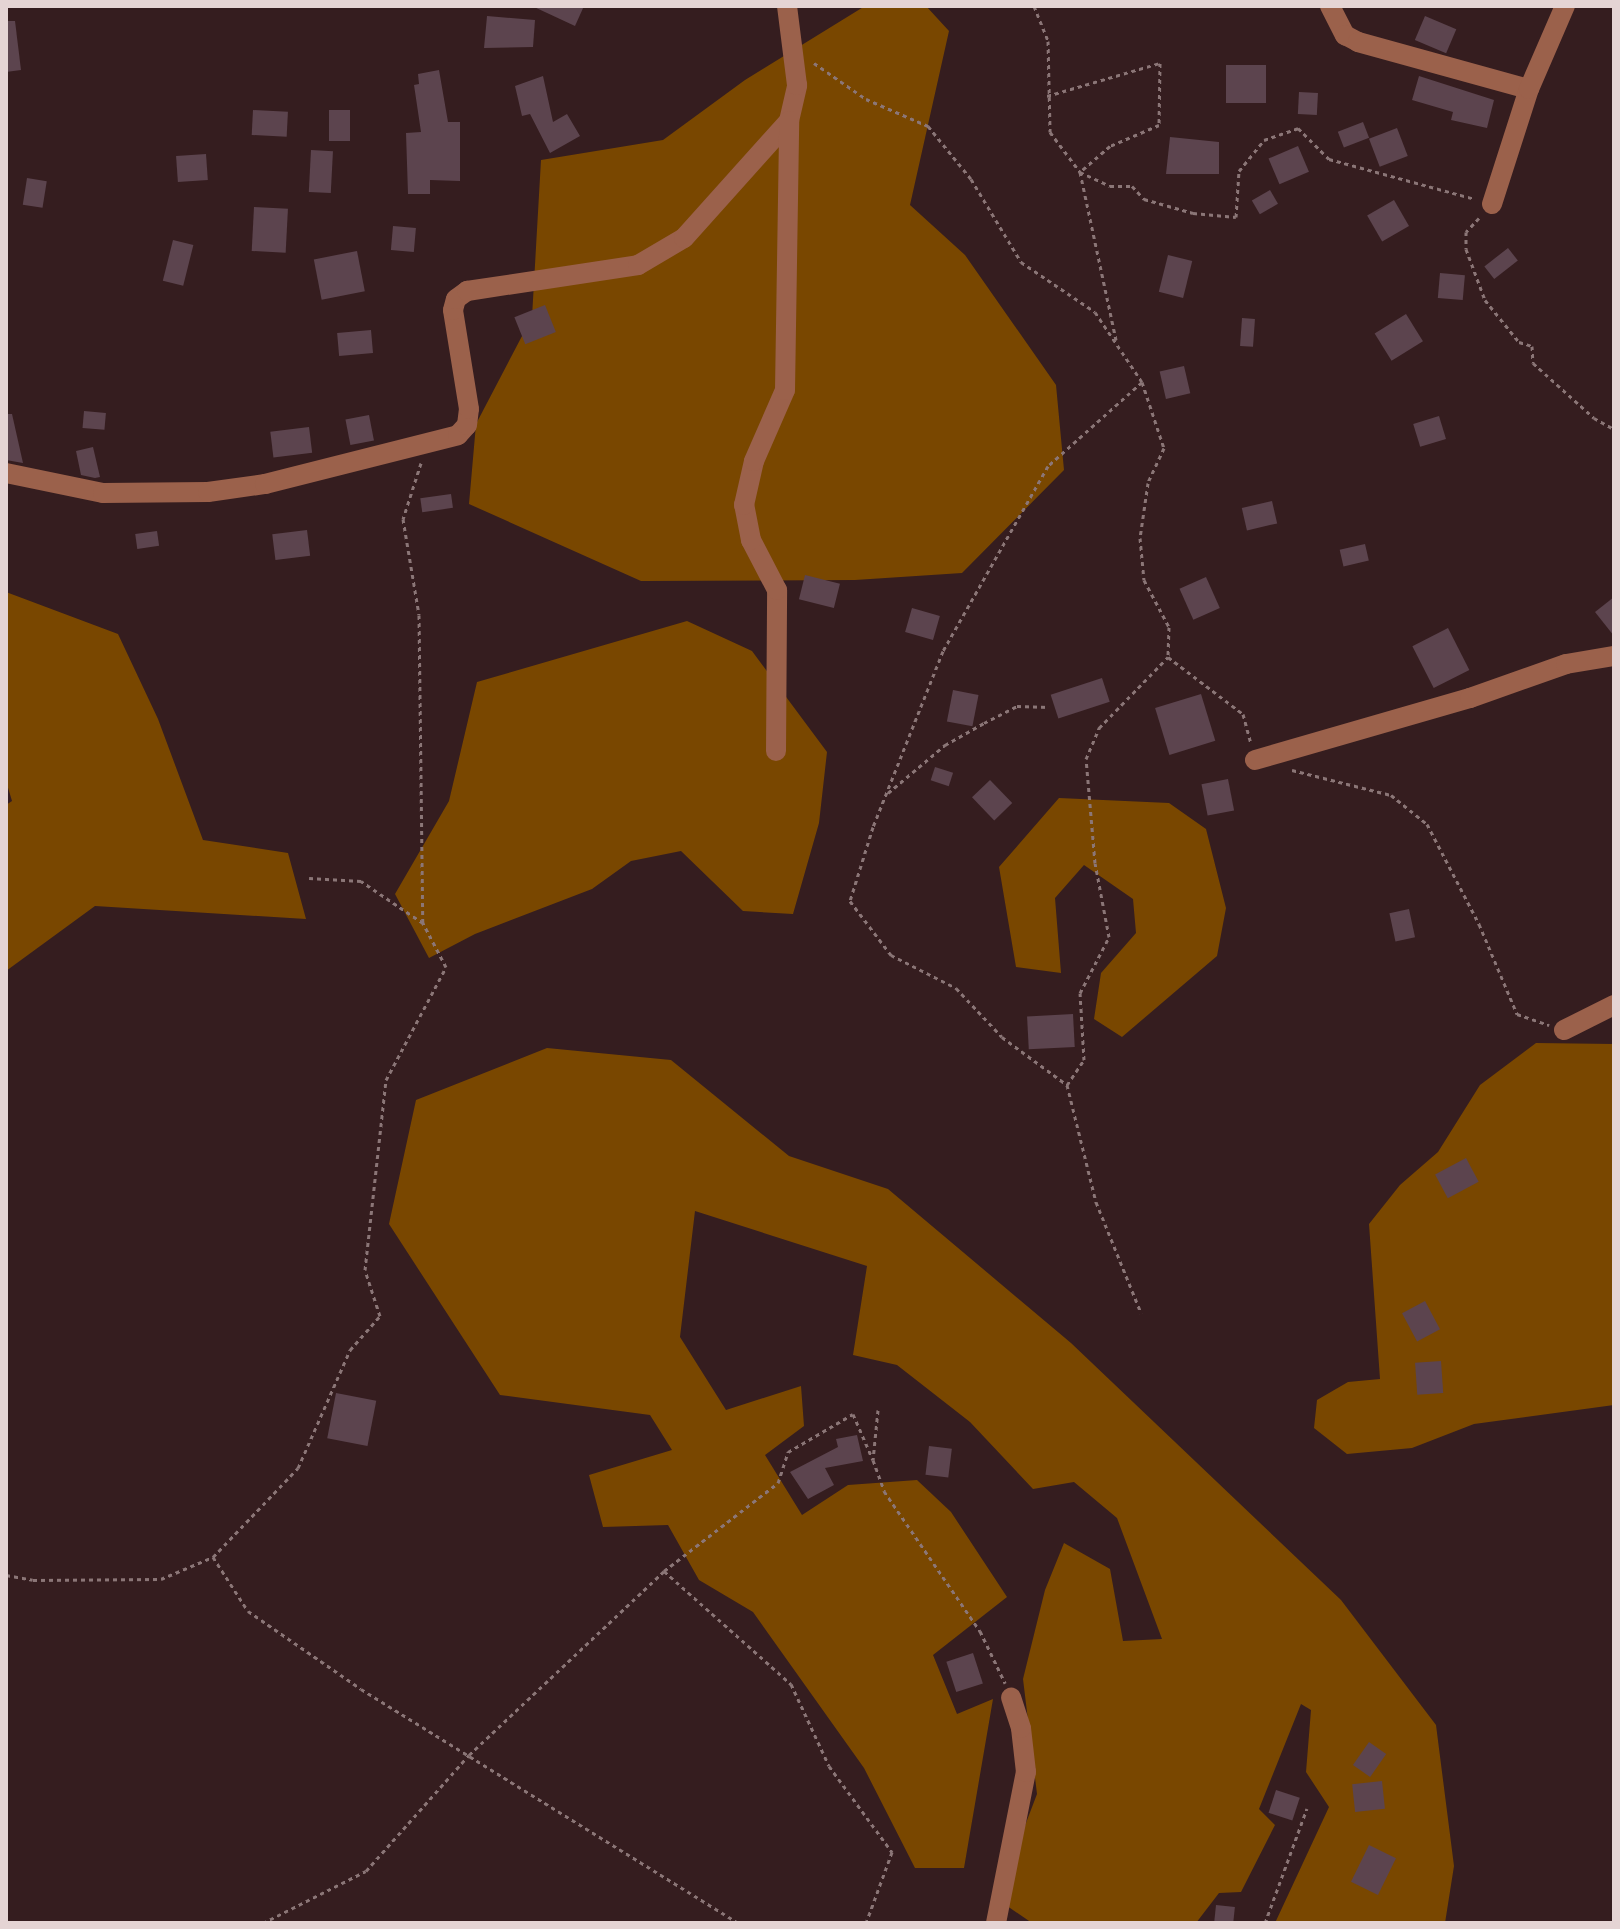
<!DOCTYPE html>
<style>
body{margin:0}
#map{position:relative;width:1620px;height:1929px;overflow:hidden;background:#351d1f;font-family:Rubik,sans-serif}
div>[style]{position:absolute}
.forest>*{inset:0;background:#794700}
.building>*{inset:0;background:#5c444e;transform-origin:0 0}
.path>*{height:3px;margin-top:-1.5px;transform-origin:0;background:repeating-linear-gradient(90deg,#8b7677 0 4px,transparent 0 8px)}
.minor>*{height:20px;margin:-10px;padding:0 10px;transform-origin:10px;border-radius:10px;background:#9b614b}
span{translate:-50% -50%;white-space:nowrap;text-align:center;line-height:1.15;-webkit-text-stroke:7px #150b0b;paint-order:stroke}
.frame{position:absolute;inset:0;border:8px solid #e5d4d4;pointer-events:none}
</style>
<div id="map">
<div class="forest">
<i style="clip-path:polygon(865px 6px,926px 6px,949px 31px,910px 205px,965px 255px,1056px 385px,1064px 470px,962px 573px,855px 580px,641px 581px,469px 504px,476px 424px,532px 317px,541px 160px,663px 140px,745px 80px)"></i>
<i style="clip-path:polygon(6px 592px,118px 634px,158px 719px,203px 840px,288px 853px,306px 919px,95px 906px,6px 971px,6px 805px,12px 801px,6px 781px)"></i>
<i style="clip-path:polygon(687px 621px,752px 651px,827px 752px,819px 823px,793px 914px,743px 911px,681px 851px,631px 861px,592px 889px,475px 934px,429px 958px,395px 894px,449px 801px,477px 682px)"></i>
<i style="clip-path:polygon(1059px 798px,1169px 803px,1206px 829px,1226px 908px,1217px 956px,1122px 1037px,1094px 1019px,1101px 973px,1136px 933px,1133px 899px,1084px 865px,1055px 898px,1061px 973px,1016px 967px,999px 867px)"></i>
<i style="clip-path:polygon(1536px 1043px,1614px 1044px,1614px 1405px,1474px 1424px,1412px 1448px,1347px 1454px,1314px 1428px,1317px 1400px,1348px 1382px,1380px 1379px,1369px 1224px,1400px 1185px,1438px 1152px,1480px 1085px)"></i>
<i style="clip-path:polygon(547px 1048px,671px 1060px,789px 1156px,888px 1189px,1071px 1343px,1341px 1600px,1436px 1725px,1454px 1866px,1445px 1923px,1275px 1923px,1329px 1807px,1306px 1772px,1311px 1710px,1301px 1704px,1259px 1809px,1275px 1825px,1241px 1892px,1219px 1893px,1196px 1923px,1032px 1923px,997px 1899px,1037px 1794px,1023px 1679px,1045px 1590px,1064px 1543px,1110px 1569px,1123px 1641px,1162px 1639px,1117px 1518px,1074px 1482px,1033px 1489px,970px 1422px,897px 1365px,853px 1355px,867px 1266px,695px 1211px,680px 1337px,726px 1410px,801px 1386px,804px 1426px,765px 1455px,802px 1515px,848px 1485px,917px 1480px,951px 1512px,1007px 1597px,933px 1655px,957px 1714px,993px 1699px,964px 1868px,915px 1868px,864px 1768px,753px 1612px,699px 1580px,668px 1525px,603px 1527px,589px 1475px,672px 1450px,650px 1415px,500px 1395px,389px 1224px,416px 1100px)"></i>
</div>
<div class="building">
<i style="clip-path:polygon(532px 6px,584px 6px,575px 26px)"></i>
<i style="clip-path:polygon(487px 16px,535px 20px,533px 47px,484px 48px)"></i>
<i style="left:1425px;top:16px;width:34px;height:26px;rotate:23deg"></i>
<i style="clip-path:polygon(6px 21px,15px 21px,21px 70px,6px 72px)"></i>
<i style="left:1226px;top:65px;width:40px;height:38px"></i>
<i style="clip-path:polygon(439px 70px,448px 122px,460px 122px,460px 181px,430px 180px,430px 194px,408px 194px,406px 133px,421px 132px,414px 85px,419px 84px,418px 74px)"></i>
<i style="clip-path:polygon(543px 76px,553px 122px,567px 114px,580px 136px,550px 153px,530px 114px,522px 116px,515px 86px)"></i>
<i style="clip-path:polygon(1419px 76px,1494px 100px,1487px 128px,1451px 120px,1453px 112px,1412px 100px)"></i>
<i style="left:1299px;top:92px;width:19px;height:22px;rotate:3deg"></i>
<i style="left:253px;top:110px;width:35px;height:25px;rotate:3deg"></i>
<i style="left:329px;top:110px;width:21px;height:31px"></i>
<i style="left:1363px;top:122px;width:17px;height:27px;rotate:69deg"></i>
<i style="left:1397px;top:128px;width:30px;height:30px;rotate:69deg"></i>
<i style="clip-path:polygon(1170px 137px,1219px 142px,1219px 174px,1166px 174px)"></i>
<i style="left:1298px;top:146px;width:28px;height:32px;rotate:67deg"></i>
<i style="left:311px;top:150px;width:22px;height:42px;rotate:3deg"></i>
<i style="left:206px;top:154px;width:26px;height:30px;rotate:86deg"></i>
<i style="left:27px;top:178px;width:20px;height:27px;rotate:9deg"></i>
<i style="left:1270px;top:190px;width:16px;height:21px;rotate:60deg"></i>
<i style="left:1394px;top:200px;width:30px;height:31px;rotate:60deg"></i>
<i style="left:254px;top:207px;width:34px;height:44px;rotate:3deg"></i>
<i style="left:393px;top:226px;width:23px;height:24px;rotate:5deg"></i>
<i style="left:173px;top:240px;width:21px;height:42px;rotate:14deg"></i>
<i style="left:1508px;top:248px;width:16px;height:30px;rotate:52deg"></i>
<i style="left:357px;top:251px;width:41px;height:44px;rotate:79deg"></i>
<i style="left:1168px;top:255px;width:25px;height:38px;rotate:14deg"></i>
<i style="left:1440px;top:273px;width:25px;height:25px;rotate:5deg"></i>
<i style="left:545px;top:305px;width:29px;height:33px;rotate:68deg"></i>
<i style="left:1406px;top:314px;width:32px;height:37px;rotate:58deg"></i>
<i style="left:1242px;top:318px;width:13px;height:28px;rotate:4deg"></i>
<i style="left:371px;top:330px;width:23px;height:34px;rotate:85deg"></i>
<i style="left:1184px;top:366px;width:28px;height:25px;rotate:77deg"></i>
<i style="left:84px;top:411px;width:22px;height:17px;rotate:5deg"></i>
<i style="clip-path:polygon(6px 414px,12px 414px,23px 463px,6px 460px)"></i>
<i style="left:369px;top:415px;width:26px;height:24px;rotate:79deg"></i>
<i style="left:1439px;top:416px;width:24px;height:27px;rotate:73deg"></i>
<i style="left:309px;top:427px;width:26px;height:39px;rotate:83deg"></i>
<i style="clip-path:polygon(93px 447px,100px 477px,95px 478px,81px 475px,76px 451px)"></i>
<i style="left:451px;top:494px;width:14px;height:31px;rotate:82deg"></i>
<i style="left:1272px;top:501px;width:23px;height:31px;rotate:77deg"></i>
<i style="left:307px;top:530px;width:26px;height:35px;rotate:83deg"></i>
<i style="left:157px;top:531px;width:15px;height:22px;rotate:82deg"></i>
<i style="left:1365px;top:544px;width:17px;height:26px;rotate:77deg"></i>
<i style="left:805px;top:575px;width:36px;height:25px;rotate:14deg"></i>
<i style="left:1206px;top:577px;width:34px;height:29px;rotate:66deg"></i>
<i style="clip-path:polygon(1614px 597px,1614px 636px,1595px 612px)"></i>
<i style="left:912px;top:608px;width:29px;height:25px;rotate:16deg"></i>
<i style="left:1448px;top:628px;width:47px;height:40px;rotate:63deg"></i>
<i style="left:1102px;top:678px;width:25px;height:54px;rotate:72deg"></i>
<i style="left:953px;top:690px;width:26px;height:32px;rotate:11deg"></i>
<i style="left:1201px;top:694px;width:49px;height:48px;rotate:73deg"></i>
<i style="left:935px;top:767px;width:19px;height:14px;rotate:18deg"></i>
<i style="left:1228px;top:779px;width:32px;height:27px;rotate:79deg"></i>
<i style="left:990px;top:780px;width:32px;height:25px;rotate:46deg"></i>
<i style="left:1409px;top:909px;width:29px;height:20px;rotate:78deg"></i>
<i style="left:1073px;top:1014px;width:33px;height:46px;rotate:87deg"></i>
<i style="left:1466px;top:1158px;width:27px;height:35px;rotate:62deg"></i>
<i style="left:1425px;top:1301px;width:32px;height:26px;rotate:62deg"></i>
<i style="left:1441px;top:1361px;width:32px;height:26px;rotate:86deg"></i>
<i style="left:336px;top:1393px;width:41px;height:46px;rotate:11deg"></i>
<i style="clip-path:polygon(857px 1435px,863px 1461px,825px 1468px,834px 1485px,808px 1499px,790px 1472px,838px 1447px,836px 1439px)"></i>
<i style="left:929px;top:1446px;width:23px;height:29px;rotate:7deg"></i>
<i style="left:973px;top:1653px;width:32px;height:28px;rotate:72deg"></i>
<i style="left:1369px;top:1742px;width:21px;height:28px;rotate:35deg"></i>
<i style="left:1382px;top:1781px;width:28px;height:30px;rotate:84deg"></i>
<i style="left:1276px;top:1790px;width:25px;height:24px;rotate:18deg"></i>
<i style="left:1369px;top:1845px;width:30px;height:41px;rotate:26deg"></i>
<i style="left:1216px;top:1905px;width:19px;height:18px;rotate:6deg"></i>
</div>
<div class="path">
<i style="left:1034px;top:6px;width:38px;rotate:68deg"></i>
<i style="left:1048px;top:41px;width:91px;rotate:88.7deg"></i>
<i style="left:1050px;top:132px;width:50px;rotate:53.1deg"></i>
<i style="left:1080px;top:172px;width:172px;rotate:77.9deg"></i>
<i style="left:814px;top:63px;width:63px;rotate:34.7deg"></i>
<i style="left:866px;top:99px;width:68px;rotate:23.5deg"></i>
<i style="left:928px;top:126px;width:68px;rotate:50.9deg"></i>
<i style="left:971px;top:179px;width:97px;rotate:58.9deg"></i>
<i style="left:1021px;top:262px;width:89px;rotate:34deg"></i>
<i style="left:1095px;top:312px;width:84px;rotate:56.1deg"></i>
<i style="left:1142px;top:382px;width:70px;rotate:71.6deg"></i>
<i style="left:1164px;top:448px;width:38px;rotate:115deg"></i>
<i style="left:1148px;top:483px;width:56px;rotate:98.3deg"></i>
<i style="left:1140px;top:538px;width:42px;rotate:84.6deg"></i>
<i style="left:1144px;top:580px;width:53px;rotate:62deg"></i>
<i style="left:1169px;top:627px;width:30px;rotate:92deg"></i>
<i style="left:1168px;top:657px;width:94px;rotate:37.2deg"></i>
<i style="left:1243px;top:714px;width:30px;rotate:75deg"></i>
<i style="left:1047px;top:96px;width:118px;rotate:-16.3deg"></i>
<i style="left:1160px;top:63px;width:62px;rotate:90.9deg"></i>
<i style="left:1159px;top:125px;width:53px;rotate:156.8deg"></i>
<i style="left:1110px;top:146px;width:40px;rotate:139deg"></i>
<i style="left:1080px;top:172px;width:33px;rotate:25deg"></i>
<i style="left:1110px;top:186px;width:22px"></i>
<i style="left:1132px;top:186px;width:18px;rotate:47deg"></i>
<i style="left:1144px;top:199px;width:51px;rotate:15.9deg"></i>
<i style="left:1193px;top:213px;width:43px;rotate:5.3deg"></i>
<i style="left:1236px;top:217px;width:46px;rotate:-86.3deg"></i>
<i style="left:1239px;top:171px;width:40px;rotate:-51deg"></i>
<i style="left:1264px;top:140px;width:36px;rotate:-19deg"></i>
<i style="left:1298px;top:128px;width:44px;rotate:45deg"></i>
<i style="left:1329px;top:159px;width:151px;rotate:15.3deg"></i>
<i style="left:1479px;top:218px;width:19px;rotate:133deg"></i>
<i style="left:1466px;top:232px;width:17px;rotate:90deg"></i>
<i style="left:1466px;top:249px;width:54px;rotate:69.6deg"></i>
<i style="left:1485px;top:300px;width:54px;rotate:51deg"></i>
<i style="left:1519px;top:342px;width:14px;rotate:17deg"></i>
<i style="left:1532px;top:346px;width:17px;rotate:87deg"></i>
<i style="left:1533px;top:363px;width:82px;rotate:42deg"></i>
<i style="left:1594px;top:418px;width:23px;rotate:29deg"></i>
<i style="left:1142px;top:382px;width:126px;rotate:138.2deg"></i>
<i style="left:1048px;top:466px;width:213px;rotate:119.6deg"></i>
<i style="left:943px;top:651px;width:189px;rotate:111.7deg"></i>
<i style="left:873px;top:827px;width:77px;rotate:107.3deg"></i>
<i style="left:850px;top:901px;width:68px;rotate:52.8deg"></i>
<i style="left:891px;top:955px;width:73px;rotate:26.9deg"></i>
<i style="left:956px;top:988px;width:67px;rotate:46.8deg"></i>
<i style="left:1002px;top:1037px;width:81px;rotate:36.4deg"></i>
<i style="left:1067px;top:1085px;width:30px;rotate:-56deg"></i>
<i style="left:1084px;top:1060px;width:67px;rotate:-93.4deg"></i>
<i style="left:1080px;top:993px;width:63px;rotate:-62.6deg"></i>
<i style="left:1109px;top:937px;width:75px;rotate:-100.7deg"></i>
<i style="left:1095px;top:863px;width:104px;rotate:-94.9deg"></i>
<i style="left:1086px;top:759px;width:34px;rotate:-67deg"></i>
<i style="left:1099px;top:728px;width:99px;rotate:-45.8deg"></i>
<i style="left:421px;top:463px;width:59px;rotate:107.8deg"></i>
<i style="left:403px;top:519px;width:97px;rotate:80.5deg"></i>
<i style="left:419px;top:615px;width:308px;rotate:89.3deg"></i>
<i style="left:1292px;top:770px;width:102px;rotate:14.2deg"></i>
<i style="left:1391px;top:795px;width:46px;rotate:38.9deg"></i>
<i style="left:1427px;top:824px;width:113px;rotate:62.5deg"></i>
<i style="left:1479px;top:924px;width:98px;rotate:67.1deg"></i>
<i style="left:1517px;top:1014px;width:34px;rotate:19deg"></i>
<i style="left:888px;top:793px;width:75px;rotate:-40.1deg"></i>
<i style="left:945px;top:745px;width:45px;rotate:-29.4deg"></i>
<i style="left:984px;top:723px;width:37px;rotate:-27deg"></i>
<i style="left:1017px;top:706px;width:32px;rotate:2deg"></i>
<i style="left:1067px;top:1085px;width:121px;rotate:76.1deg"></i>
<i style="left:1096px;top:1202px;width:120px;rotate:67.9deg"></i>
<i style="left:878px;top:1410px;width:50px;rotate:95.7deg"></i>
<i style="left:873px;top:1460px;width:33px;rotate:70deg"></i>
<i style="left:884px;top:1491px;width:170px;rotate:55.6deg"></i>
<i style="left:980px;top:1631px;width:58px;rotate:64.3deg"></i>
<i style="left:213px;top:1557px;width:64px;rotate:57.1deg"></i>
<i style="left:248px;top:1611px;width:137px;rotate:34.6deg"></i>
<i style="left:361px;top:1689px;width:444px;rotate:31.8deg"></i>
<i style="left:664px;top:1571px;width:170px;rotate:41.7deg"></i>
<i style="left:791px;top:1684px;width:90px;rotate:65.1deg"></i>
<i style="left:829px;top:1766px;width:107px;rotate:53.8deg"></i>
<i style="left:892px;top:1852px;width:76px;rotate:110.1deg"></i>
<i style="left:6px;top:1575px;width:27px;rotate:10deg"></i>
<i style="left:33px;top:1580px;width:128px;rotate:-0.4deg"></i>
<i style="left:161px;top:1579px;width:56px;rotate:-22.9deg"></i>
<i style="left:213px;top:1557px;width:123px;rotate:-46.3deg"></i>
<i style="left:298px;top:1468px;width:129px;rotate:-66.2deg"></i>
<i style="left:350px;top:1350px;width:45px;rotate:-48.6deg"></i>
<i style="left:380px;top:1316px;width:48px;rotate:-108.1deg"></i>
<i style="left:365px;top:1270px;width:191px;rotate:-83.7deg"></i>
<i style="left:386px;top:1080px;width:128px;rotate:-62deg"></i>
<i style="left:446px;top:967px;width:50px;rotate:-117.6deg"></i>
<i style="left:423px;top:923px;width:75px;rotate:-145.9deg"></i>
<i style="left:361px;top:881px;width:52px;rotate:-176.7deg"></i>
<i style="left:263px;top:1923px;width:115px;rotate:-26.8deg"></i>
<i style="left:366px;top:1871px;width:155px;rotate:-48.4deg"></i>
<i style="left:469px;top:1755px;width:268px;rotate:-43.3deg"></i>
<i style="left:664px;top:1571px;width:144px;rotate:-37.7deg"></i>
<i style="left:778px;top:1483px;width:33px;rotate:-72deg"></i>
<i style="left:788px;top:1452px;width:75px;rotate:-30.3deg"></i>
<i style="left:853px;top:1414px;width:50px;rotate:66.5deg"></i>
<i style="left:1265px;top:1923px;width:122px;rotate:-69.9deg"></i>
</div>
<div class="minor">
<i style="left:1330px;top:6px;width:33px;rotate:63deg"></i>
<i style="left:1345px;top:35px;width:15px;rotate:28deg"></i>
<i style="left:1358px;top:42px;width:177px;rotate:15.4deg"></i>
<i style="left:1492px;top:204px;width:121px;rotate:-72.2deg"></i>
<i style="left:1529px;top:89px;width:90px;rotate:-66.6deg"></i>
<i style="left:6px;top:473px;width:99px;rotate:11.7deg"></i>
<i style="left:103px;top:493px;width:105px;rotate:-0.5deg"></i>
<i style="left:208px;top:492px;width:58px;rotate:-8deg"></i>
<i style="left:265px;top:484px;width:199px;rotate:-14.2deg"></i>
<i style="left:458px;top:435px;width:13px;rotate:-48deg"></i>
<i style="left:467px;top:425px;width:16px;rotate:-83deg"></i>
<i style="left:469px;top:409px;width:100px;rotate:-99.2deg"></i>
<i style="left:453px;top:310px;width:11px;rotate:-75deg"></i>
<i style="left:456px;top:299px;width:14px;rotate:-36deg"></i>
<i style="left:467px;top:291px;width:173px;rotate:-8.6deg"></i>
<i style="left:638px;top:265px;width:53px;rotate:-30.4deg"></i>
<i style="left:684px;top:238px;width:157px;rotate:-48.1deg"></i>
<i style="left:789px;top:121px;width:37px;rotate:-77deg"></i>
<i style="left:797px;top:85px;width:80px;rotate:-97.2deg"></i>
<i style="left:776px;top:751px;width:161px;rotate:-89.6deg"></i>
<i style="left:777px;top:590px;width:56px;rotate:-117.5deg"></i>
<i style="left:751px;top:540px;width:36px;rotate:-101deg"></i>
<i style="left:744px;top:505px;width:45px;rotate:-77.2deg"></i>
<i style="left:754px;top:461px;width:77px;rotate:-66.4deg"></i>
<i style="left:785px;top:390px;width:269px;rotate:-89.1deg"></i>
<i style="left:1255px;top:760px;width:224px;rotate:-16.1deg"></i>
<i style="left:1470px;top:698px;width:102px;rotate:-19.5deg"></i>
<i style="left:1566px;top:664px;width:49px;rotate:-9.5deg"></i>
<i style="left:1564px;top:1030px;width:56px;rotate:-26.6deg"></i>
<i style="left:996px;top:1923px;width:154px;rotate:-78.8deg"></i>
<i style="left:1026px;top:1772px;width:44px;rotate:-96.5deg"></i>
<i style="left:1021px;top:1728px;width:32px;rotate:-108deg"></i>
</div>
<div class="frame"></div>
</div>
